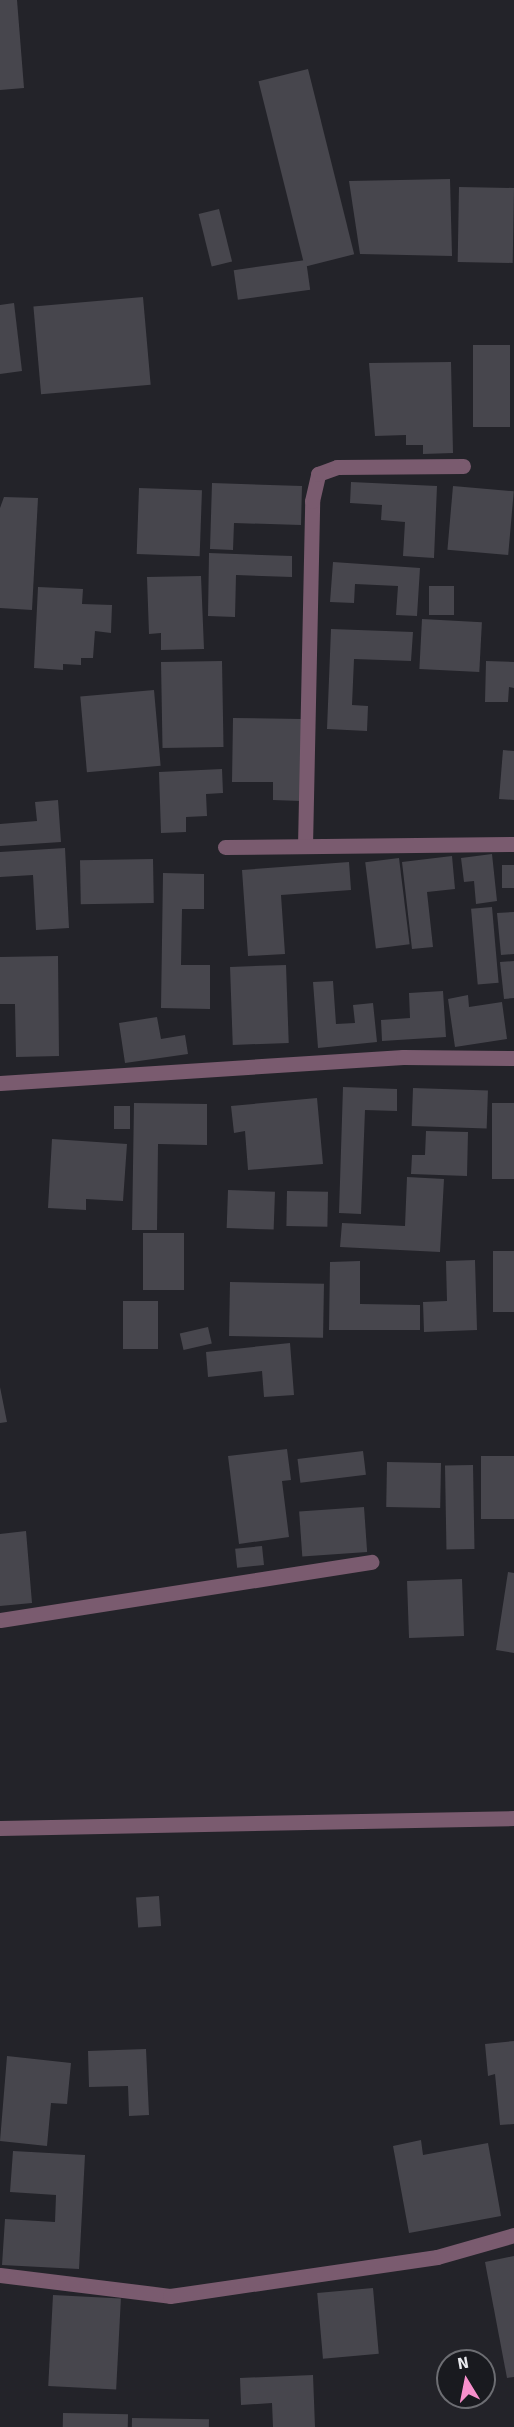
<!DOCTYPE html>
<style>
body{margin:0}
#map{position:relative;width:514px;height:2427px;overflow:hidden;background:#232329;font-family:Signika,sans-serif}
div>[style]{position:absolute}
.building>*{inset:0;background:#47464d;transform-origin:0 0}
.street>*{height:15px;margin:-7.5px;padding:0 7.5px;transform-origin:7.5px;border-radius:7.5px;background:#7a5b6f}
span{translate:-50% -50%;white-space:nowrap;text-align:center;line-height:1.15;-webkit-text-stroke:6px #191a1f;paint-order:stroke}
.north{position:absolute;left:436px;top:2349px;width:60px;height:60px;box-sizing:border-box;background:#191a1f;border:2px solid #6c6d72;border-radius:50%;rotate:350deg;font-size:16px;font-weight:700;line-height:24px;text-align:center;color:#e9eaee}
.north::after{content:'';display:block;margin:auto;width:21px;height:27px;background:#f890cc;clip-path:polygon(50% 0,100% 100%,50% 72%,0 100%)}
</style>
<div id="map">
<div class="building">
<i style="clip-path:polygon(0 0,17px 0,24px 88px,0 90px)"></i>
<i style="left:308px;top:69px;width:191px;height:51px;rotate:76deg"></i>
<i style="clip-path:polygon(450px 179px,452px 256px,360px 254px,349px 181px)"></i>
<i style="left:459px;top:187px;width:55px;height:75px;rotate:1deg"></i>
<i style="left:219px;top:209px;width:54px;height:21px;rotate:76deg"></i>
<i style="left:306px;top:260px;width:30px;height:73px;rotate:82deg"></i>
<i style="left:143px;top:297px;width:88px;height:110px;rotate:85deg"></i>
<i style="clip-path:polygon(14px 303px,22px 371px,0 374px,0 305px)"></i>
<i style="left:510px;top:345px;width:82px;height:37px;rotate:90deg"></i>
<i style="clip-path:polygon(451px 362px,453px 453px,423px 454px,423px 445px,406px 445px,406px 435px,375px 436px,369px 363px)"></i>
<i style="clip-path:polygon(351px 482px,437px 486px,434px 558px,403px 556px,405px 522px,381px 520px,382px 505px,350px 503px)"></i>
<i style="clip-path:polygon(212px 483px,302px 486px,301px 525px,234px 523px,233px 550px,210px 549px)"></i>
<i style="left:453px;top:486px;width:61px;height:64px;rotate:5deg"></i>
<i style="left:139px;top:488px;width:63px;height:66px;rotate:2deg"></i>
<i style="clip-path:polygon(4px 497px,38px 498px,32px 610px,0 608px,0 508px)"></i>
<i style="clip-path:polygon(209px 553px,292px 556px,292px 577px,236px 575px,235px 617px,208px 616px)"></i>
<i style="clip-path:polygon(333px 562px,420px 568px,417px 616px,396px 615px,398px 586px,355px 584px,354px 603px,330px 602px)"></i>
<i style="clip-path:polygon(201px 576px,204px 649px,161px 650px,161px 633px,149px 634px,147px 577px)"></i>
<i style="left:429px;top:586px;width:25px;height:29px"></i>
<i style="clip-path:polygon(38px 587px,83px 589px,82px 604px,112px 605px,111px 633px,95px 631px,93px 658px,81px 658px,81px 665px,63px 664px,63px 670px,34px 668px)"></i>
<i style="left:422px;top:619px;width:60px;height:50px;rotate:3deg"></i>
<i style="clip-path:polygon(331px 629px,413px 632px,411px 661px,354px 659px,352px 705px,368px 706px,367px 731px,327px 729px)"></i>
<i style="left:222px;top:661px;width:86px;height:61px;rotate:89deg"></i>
<i style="clip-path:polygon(486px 661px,514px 662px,514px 688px,509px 687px,508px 702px,485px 702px)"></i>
<i style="left:154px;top:690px;width:76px;height:74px;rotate:85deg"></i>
<i style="clip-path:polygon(233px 718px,301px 719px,301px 801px,273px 800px,273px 782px,232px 782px)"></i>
<i style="clip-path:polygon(503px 750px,514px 751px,514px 800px,499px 799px)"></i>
<i style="clip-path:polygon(222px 769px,223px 793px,206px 794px,207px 816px,186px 817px,186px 832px,161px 833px,159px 772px)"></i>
<i style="clip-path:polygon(58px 800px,61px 842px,0 846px,0 824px,37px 821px,35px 802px)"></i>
<i style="clip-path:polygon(65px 848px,69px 928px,36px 930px,33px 875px,0 877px,0 852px)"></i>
<i style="clip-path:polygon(492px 854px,497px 901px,476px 904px,474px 881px,464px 882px,461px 858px)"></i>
<i style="clip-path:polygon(452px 856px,455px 889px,427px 892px,433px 947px,412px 949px,402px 862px)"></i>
<i style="left:399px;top:858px;width:87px;height:34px;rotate:83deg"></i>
<i style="left:153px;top:859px;width:44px;height:73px;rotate:89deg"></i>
<i style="clip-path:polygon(349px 862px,351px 890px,281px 895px,285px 954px,248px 956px,242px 870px)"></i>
<i style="left:514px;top:865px;width:23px;height:12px;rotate:90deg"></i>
<i style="clip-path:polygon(163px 873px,204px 874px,204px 909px,182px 909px,181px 965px,210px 965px,210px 1009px,161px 1008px)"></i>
<i style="left:492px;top:907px;width:76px;height:21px;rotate:85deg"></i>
<i style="clip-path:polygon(514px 912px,514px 954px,501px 955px,497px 913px)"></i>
<i style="clip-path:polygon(58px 956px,59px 1056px,16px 1057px,15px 1004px,0 1004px,0 957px)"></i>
<i style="clip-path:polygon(514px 961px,514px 998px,504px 999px,500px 962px)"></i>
<i style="left:286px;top:965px;width:78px;height:56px;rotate:88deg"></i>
<i style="clip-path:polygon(333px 981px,336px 1024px,355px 1023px,353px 1005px,373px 1003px,377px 1042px,318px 1048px,313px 982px)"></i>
<i style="clip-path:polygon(443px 991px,446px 1037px,382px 1041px,381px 1020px,410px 1018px,409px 993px)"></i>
<i style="clip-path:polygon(468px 995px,469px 1007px,502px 1002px,507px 1039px,455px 1047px,448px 999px)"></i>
<i style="clip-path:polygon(157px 1017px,161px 1039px,185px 1035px,188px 1054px,125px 1063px,119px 1023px)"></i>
<i style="clip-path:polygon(343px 1087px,397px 1089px,397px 1111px,365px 1110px,361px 1214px,339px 1213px)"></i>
<i style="left:413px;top:1088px;width:75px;height:38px;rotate:2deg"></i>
<i style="clip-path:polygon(317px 1098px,323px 1164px,248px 1170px,245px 1131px,234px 1133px,231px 1106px)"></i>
<i style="clip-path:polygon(134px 1103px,207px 1104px,207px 1145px,158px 1144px,157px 1230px,132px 1230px)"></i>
<i style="left:492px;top:1103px;width:22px;height:76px"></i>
<i style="left:114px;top:1106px;width:16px;height:23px"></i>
<i style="clip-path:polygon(426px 1131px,468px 1132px,467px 1176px,411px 1174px,412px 1155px,425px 1155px)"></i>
<i style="clip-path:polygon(52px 1139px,127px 1144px,123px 1201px,86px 1199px,86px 1210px,48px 1208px)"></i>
<i style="clip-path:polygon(407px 1177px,444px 1179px,440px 1252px,340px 1247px,342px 1223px,405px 1226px)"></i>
<i style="left:228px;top:1190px;width:47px;height:38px;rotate:2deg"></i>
<i style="left:287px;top:1191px;width:41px;height:35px;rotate:1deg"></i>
<i style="left:143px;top:1233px;width:41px;height:57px"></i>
<i style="left:493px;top:1251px;width:21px;height:61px"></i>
<i style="clip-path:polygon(475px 1260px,477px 1330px,424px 1332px,423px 1302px,447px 1301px,446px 1261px)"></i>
<i style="clip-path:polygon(360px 1261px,360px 1304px,420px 1305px,420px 1330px,329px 1330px,330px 1262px)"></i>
<i style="left:230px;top:1282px;width:94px;height:54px;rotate:1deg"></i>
<i style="left:123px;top:1301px;width:35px;height:48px"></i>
<i style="left:208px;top:1327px;width:17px;height:29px;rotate:77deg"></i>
<i style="clip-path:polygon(290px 1343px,294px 1395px,264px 1397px,262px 1371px,208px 1377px,206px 1352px)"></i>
<i style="clip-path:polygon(0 1387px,7px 1422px,0 1423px)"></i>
<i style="clip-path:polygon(287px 1449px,291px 1480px,282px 1481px,289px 1537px,239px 1544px,228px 1456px)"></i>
<i style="left:363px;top:1451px;width:24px;height:66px;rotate:83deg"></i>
<i style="left:481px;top:1456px;width:33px;height:63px"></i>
<i style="left:387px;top:1462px;width:54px;height:45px;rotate:1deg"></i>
<i style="left:473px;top:1465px;width:84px;height:28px;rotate:89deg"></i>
<i style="left:364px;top:1507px;width:45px;height:65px;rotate:86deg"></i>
<i style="clip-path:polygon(26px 1531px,32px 1603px,0 1606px,0 1534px)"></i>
<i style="left:262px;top:1546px;width:19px;height:27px;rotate:84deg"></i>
<i style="clip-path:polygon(508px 1572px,514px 1573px,514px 1653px,496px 1650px)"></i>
<i style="left:462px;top:1579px;width:57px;height:55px;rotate:88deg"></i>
<i style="left:159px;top:1896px;width:30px;height:23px;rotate:86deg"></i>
<i style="clip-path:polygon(514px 2041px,514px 2124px,500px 2125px,495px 2074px,488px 2076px,485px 2044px)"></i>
<i style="clip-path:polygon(146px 2049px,149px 2115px,129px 2116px,128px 2086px,89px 2087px,88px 2051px)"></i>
<i style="clip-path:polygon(7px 2056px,71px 2063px,67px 2104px,51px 2103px,47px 2146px,0 2141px)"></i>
<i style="clip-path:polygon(421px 2140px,423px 2155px,488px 2143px,501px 2216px,409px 2233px,393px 2146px)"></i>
<i style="clip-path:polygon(13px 2151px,85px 2155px,79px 2269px,2px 2265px,5px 2219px,55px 2222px,56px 2195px,10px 2192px)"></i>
<i style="clip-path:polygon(514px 2256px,514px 2377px,507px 2378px,485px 2262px)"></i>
<i style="left:373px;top:2288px;width:66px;height:56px;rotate:85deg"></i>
<i style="left:53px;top:2295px;width:68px;height:91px;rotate:3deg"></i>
<i style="clip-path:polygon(313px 2375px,315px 2427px,273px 2427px,272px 2403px,241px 2405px,240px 2378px)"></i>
<i style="left:63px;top:2413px;width:65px;height:14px;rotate:1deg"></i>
<i style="left:132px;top:2418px;width:77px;height:9px;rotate:1deg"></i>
</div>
<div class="street">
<i style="left:305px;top:846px;width:345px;rotate:-88.8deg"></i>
<i style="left:312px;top:501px;width:28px;rotate:-77deg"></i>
<i style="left:318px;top:474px;width:20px;rotate:-20deg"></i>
<i style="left:337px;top:467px;width:126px;rotate:-0.5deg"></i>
<i style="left:225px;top:847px;width:289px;rotate:-0.6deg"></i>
<i style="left:0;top:1083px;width:404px;rotate:-3.7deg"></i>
<i style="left:403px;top:1057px;width:111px;rotate:0.5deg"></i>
<i style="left:0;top:1620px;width:376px;rotate:-8.9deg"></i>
<i style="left:0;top:1828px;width:514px;rotate:-1.11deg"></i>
<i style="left:0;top:2275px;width:171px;rotate:7deg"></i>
<i style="left:170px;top:2296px;width:270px;rotate:-8.3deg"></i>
<i style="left:437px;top:2257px;width:80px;rotate:-15.9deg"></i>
</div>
<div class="north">N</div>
</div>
